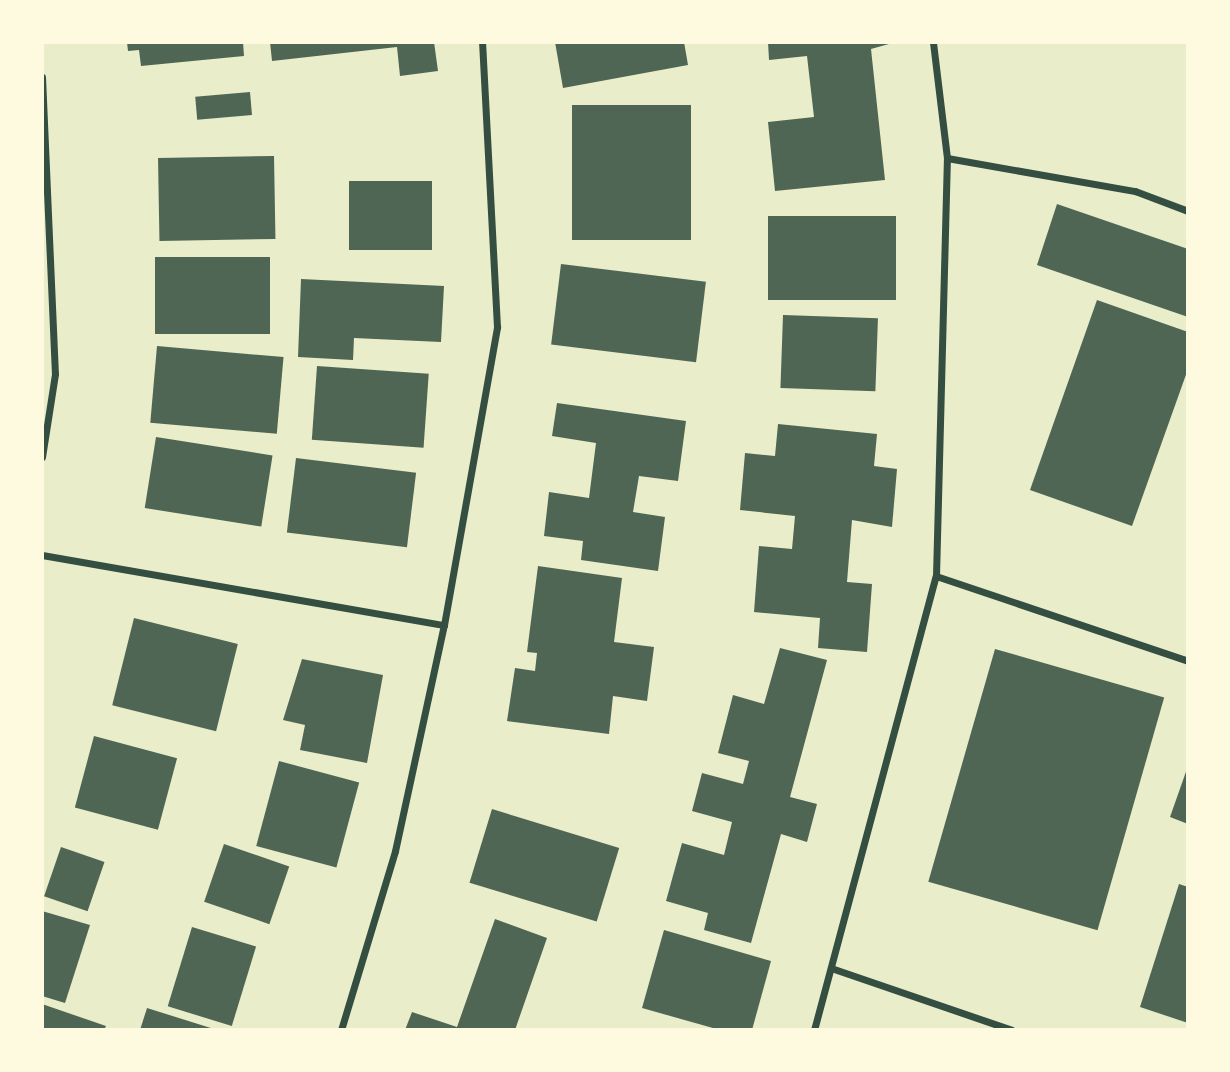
<!DOCTYPE html>
<style>
body{margin:0}
#map{position:relative;width:1230px;height:1072px;overflow:hidden;background:#e9edc9;font-family:Bitter,serif}
div>[style]{position:absolute}
.building>*{inset:0;background:#4f6655;transform-origin:0 0}
.minor>*{height:7px;margin:-3.5px;padding:0 3.5px;transform-origin:3.5px;border-radius:3.5px;background:#344e41}
span{translate:-50% -50%;white-space:nowrap;text-align:center;line-height:1.15;-webkit-text-stroke:7px #fefae0;paint-order:stroke}
.frame{position:absolute;inset:0;border:44px solid #fefae0;pointer-events:none}
</style>
<div id="map">
<div class="building">
<i style="clip-path:polygon(127px 42px,243px 42px,244px 56px,141px 66px,139px 50px,128px 51px)"></i>
<i style="clip-path:polygon(270px 42px,434px 42px,438px 71px,400px 76px,397px 47px,272px 61px)"></i>
<i style="clip-path:polygon(555px 42px,684px 42px,688px 65px,563px 88px)"></i>
<i style="clip-path:polygon(768px 42px,896px 42px,871px 49px,885px 180px,775px 191px,768px 122px,814px 117px,807px 56px,769px 60px)"></i>
<i style="left:250px;top:92px;width:23px;height:55px;rotate:85deg"></i>
<i style="left:572px;top:105px;width:119px;height:135px"></i>
<i style="left:274px;top:156px;width:83px;height:116px;rotate:89deg"></i>
<i style="left:349px;top:181px;width:83px;height:69px"></i>
<i style="clip-path:polygon(1057px 204px,1188px 249px,1188px 317px,1037px 265px)"></i>
<i style="left:768px;top:216px;width:128px;height:84px"></i>
<i style="left:155px;top:257px;width:115px;height:77px"></i>
<i style="left:561px;top:264px;width:146px;height:81px;rotate:7deg"></i>
<i style="clip-path:polygon(301px 279px,444px 286px,441px 342px,354px 338px,353px 360px,298px 357px)"></i>
<i style="clip-path:polygon(1097px 300px,1188px 332px,1188px 369px,1132px 526px,1030px 490px)"></i>
<i style="left:783px;top:315px;width:95px;height:73px;rotate:2deg"></i>
<i style="left:157px;top:346px;width:127px;height:77px;rotate:5deg"></i>
<i style="left:317px;top:366px;width:112px;height:74px;rotate:4deg"></i>
<i style="clip-path:polygon(557px 403px,686px 421px,678px 481px,639px 476px,633px 512px,665px 517px,658px 571px,581px 560px,583px 541px,544px 536px,549px 492px,589px 498px,596px 443px,552px 436px)"></i>
<i style="clip-path:polygon(778px 424px,877px 434px,874px 466px,897px 469px,892px 527px,852px 520px,847px 582px,872px 584px,867px 652px,818px 648px,820px 618px,754px 612px,759px 546px,792px 549px,795px 516px,740px 510px,745px 453px,775px 456px)"></i>
<i style="left:156px;top:437px;width:118px;height:72px;rotate:9deg"></i>
<i style="left:296px;top:458px;width:121px;height:75px;rotate:7deg"></i>
<i style="clip-path:polygon(538px 566px,622px 578px,614px 642px,654px 647px,647px 701px,613px 696px,609px 734px,507px 721px,515px 668px,535px 671px,537px 653px,527px 652px)"></i>
<i style="left:134px;top:618px;width:107px;height:90px;rotate:14deg"></i>
<i style="clip-path:polygon(780px 648px,827px 660px,790px 797px,817px 804px,807px 842px,781px 834px,751px 943px,704px 930px,708px 913px,666px 901px,682px 843px,724px 855px,732px 822px,692px 811px,702px 773px,743px 784px,749px 761px,718px 753px,733px 695px,764px 704px)"></i>
<i style="left:995px;top:649px;width:176px;height:242px;rotate:16deg"></i>
<i style="clip-path:polygon(302px 659px,383px 675px,367px 763px,300px 750px,305px 725px,283px 720px)"></i>
<i style="left:94px;top:736px;width:86px;height:74px;rotate:15deg"></i>
<i style="left:279px;top:761px;width:83px;height:88px;rotate:15deg"></i>
<i style="clip-path:polygon(1188px 766px,1188px 824px,1170px 817px)"></i>
<i style="left:492px;top:809px;width:133px;height:77px;rotate:17deg"></i>
<i style="left:224px;top:844px;width:69px;height:61px;rotate:19deg"></i>
<i style="left:61px;top:847px;width:46px;height:52px;rotate:19deg"></i>
<i style="clip-path:polygon(1179px 884px,1188px 887px,1188px 1023px,1140px 1007px)"></i>
<i style="clip-path:polygon(42px 911px,90px 925px,65px 1003px,42px 996px)"></i>
<i style="clip-path:polygon(495px 919px,547px 938px,515px 1030px,405px 1030px,412px 1012px,457px 1027px)"></i>
<i style="left:192px;top:927px;width:67px;height:83px;rotate:17deg"></i>
<i style="clip-path:polygon(664px 930px,771px 961px,752px 1030px,720px 1030px,642px 1008px)"></i>
<i style="clip-path:polygon(42px 1004px,106px 1026px,104px 1030px,42px 1030px)"></i>
<i style="clip-path:polygon(147px 1008px,214px 1029px,214px 1030px,140px 1030px)"></i>
</div>
<div class="minor">
<i style="left:42px;top:77px;width:297px;rotate:87.5deg"></i>
<i style="left:55px;top:374px;width:84px;rotate:98.9deg"></i>
<i style="left:947px;top:158px;width:191px;rotate:10deg"></i>
<i style="left:1135px;top:191px;width:57px;rotate:20.7deg"></i>
<i style="left:42px;top:555px;width:408px;rotate:9.9deg"></i>
<i style="left:936px;top:576px;width:266px;rotate:18.6deg"></i>
<i style="left:831px;top:968px;width:191px;rotate:18.9deg"></i>
<i style="left:341px;top:1030px;width:187px;rotate:-73.2deg"></i>
<i style="left:395px;top:851px;width:231px;rotate:-77.8deg"></i>
<i style="left:444px;top:625px;width:303px;rotate:-79.9deg"></i>
<i style="left:497px;top:327px;width:285px;rotate:-93deg"></i>
<i style="left:814px;top:1030px;width:470px;rotate:-75deg"></i>
<i style="left:936px;top:576px;width:418px;rotate:-88.5deg"></i>
<i style="left:947px;top:158px;width:117px;rotate:-96.9deg"></i>
</div>
<div class="frame"></div>
</div>
